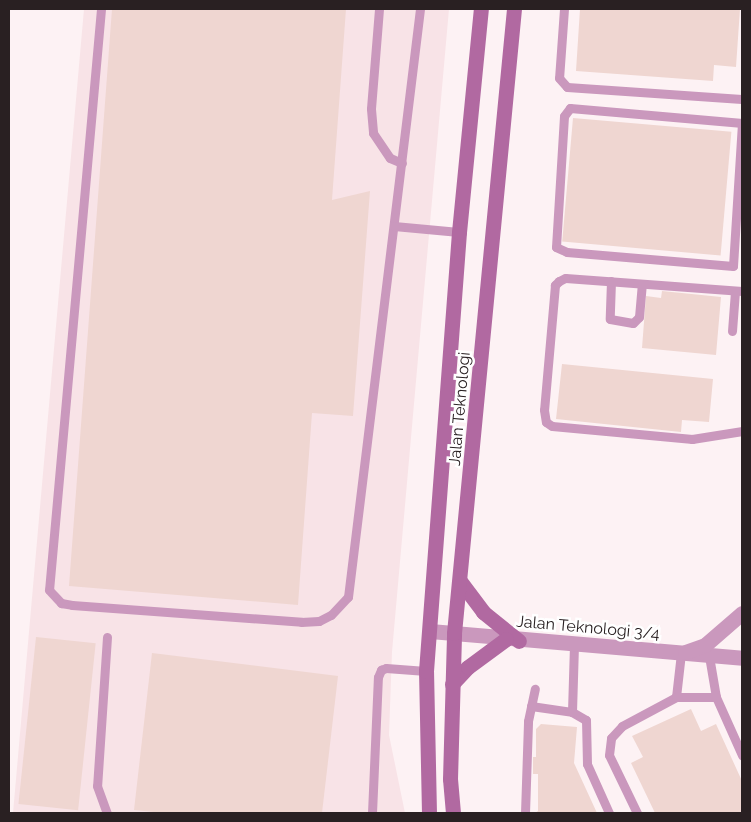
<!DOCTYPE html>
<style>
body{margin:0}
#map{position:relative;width:751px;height:822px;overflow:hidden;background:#fdf2f4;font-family:Raleway,sans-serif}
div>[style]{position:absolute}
.built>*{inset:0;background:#f8e3e7}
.building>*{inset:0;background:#efd6d1;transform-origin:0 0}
.lane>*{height:9px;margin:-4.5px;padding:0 4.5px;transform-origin:4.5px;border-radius:4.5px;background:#ca98bd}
.street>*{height:15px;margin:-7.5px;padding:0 7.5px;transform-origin:7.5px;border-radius:7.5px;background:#ca98bd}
.secondary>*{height:15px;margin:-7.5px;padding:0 7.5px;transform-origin:7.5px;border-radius:7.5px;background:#b169a1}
span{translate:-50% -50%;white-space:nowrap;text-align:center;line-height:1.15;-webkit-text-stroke:5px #fff;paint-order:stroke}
.street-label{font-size:16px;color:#292022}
.frame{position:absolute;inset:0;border:10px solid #292022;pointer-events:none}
</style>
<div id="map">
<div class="built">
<i style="clip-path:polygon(84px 9px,449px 9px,392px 652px,389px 735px,405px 813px,13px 813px)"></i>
</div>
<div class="building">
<i style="clip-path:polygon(112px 9px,346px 9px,332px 200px,370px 191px,353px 416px,312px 413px,298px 605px,69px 586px)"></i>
<i style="clip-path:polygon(580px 9px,740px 9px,736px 67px,714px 65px,713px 81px,576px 71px)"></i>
<i style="left:573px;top:118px;width:159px;height:124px;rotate:5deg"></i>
<i style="clip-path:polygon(662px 291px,721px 297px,716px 355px,642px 348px,646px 296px,661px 298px)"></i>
<i style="clip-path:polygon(562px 364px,713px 379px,709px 422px,682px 420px,681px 432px,556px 419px)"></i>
<i style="left:36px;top:637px;width:60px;height:168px;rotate:6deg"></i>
<i style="clip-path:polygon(152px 653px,338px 676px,322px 813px,164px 813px,134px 810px)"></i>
<i style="clip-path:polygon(691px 709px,701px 731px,716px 724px,742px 781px,742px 813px,655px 813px,631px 763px,643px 757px,632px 736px)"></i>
<i style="clip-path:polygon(541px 724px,577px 727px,574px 763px,597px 813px,535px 813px,538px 811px,538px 774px,533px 774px,533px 757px,536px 757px,536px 729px)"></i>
</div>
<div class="lane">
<i style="left:101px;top:9px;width:583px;rotate:95.11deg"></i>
<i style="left:49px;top:590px;width:18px;rotate:47deg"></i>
<i style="left:61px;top:603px;width:11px;rotate:10deg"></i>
<i style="left:72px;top:605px;width:230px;rotate:4.2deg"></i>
<i style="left:301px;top:622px;width:18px;rotate:-3deg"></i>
<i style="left:319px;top:621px;width:13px;rotate:-27deg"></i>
<i style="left:331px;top:615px;width:25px;rotate:-47deg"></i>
<i style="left:348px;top:597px;width:592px;rotate:-83.02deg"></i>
<i style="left:379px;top:9px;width:100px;rotate:94.6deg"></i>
<i style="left:371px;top:109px;width:24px;rotate:85deg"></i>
<i style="left:373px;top:133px;width:30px;rotate:56deg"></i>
<i style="left:390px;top:158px;width:13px;rotate:23deg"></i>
<i style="left:564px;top:9px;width:69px;rotate:94.1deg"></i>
<i style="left:559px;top:78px;width:12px;rotate:48deg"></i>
<i style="left:567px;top:87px;width:175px;rotate:3.9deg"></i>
<i style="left:742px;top:123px;width:143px;rotate:93.6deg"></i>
<i style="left:733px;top:266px;width:167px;rotate:-175.2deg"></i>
<i style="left:567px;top:252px;width:12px;rotate:-156deg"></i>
<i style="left:556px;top:247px;width:131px;rotate:-86.5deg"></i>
<i style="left:564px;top:116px;width:10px;rotate:-53deg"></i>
<i style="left:570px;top:108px;width:173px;rotate:5deg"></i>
<i style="left:394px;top:226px;width:65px;rotate:5.3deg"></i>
<i style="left:611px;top:281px;width:38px;rotate:92deg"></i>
<i style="left:610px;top:319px;width:23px;rotate:10deg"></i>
<i style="left:633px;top:323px;width:8px;rotate:-45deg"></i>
<i style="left:639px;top:317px;width:33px;rotate:-85deg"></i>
<i style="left:742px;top:291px;width:177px;rotate:-175.8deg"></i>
<i style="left:565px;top:278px;width:7px;rotate:153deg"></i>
<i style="left:559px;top:281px;width:6px;rotate:135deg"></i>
<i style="left:555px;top:285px;width:125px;rotate:95deg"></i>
<i style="left:544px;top:410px;width:12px;rotate:81deg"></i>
<i style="left:546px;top:422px;width:7px;rotate:34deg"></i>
<i style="left:552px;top:426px;width:141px;rotate:5.3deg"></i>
<i style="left:692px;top:439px;width:51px;rotate:-9.1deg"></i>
<i style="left:732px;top:331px;width:40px;rotate:-85.7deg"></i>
<i style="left:107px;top:637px;width:149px;rotate:93.8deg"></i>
<i style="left:97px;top:786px;width:29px;rotate:70deg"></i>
<i style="left:709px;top:656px;width:42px;rotate:80.3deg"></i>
<i style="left:716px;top:697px;width:64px;rotate:65.9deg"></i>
<i style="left:676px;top:697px;width:44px;rotate:-83.5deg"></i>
<i style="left:531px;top:706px;width:41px;rotate:8.3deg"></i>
<i style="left:572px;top:712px;width:16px;rotate:30deg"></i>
<i style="left:586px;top:720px;width:44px;rotate:88.7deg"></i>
<i style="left:587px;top:764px;width:54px;rotate:65.8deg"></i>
<i style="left:572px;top:712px;width:67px;rotate:-88.3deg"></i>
<i style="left:372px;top:813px;width:136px;rotate:-87.5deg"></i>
<i style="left:378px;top:677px;width:8px;rotate:-67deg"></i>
<i style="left:381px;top:670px;width:5px;rotate:-22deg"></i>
<i style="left:386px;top:668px;width:40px;rotate:4.3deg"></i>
<i style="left:525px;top:813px;width:92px;rotate:-88.1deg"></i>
<i style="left:528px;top:721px;width:33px;rotate:-78deg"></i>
<i style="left:637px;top:813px;width:64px;rotate:-115.8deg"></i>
<i style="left:609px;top:755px;width:17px;rotate:-83deg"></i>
<i style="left:611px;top:738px;width:16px;rotate:-47deg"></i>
<i style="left:622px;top:726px;width:61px;rotate:-28.2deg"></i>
<i style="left:676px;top:697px;width:40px"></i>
</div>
<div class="street">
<i style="left:430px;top:631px;width:313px;rotate:4.9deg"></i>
<i style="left:685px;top:652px;width:21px;rotate:-19deg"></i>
<i style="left:705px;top:645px;width:49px;rotate:-40.9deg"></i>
</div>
<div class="secondary">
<i style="left:460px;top:581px;width:39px;rotate:53deg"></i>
<i style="left:483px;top:612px;width:46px;rotate:38.9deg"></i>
<i style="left:452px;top:684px;width:23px;rotate:-47deg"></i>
<i style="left:468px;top:667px;width:47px;rotate:-36.4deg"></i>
<i style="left:429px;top:813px;width:142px;rotate:-91.2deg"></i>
<i style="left:426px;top:671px;width:440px;rotate:-85.7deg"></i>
<i style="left:459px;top:232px;width:224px;rotate:-84.4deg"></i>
<i style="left:453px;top:813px;width:34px;rotate:-95deg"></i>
<i style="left:450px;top:779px;width:146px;rotate:-88.4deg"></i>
<i style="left:454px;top:633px;width:627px;rotate:-84.51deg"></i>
</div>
<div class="street-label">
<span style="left:460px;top:409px;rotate:-85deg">Jalan Teknologi</span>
<span style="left:588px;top:628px;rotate:5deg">Jalan Teknologi 3/4</span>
</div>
<div class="frame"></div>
</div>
